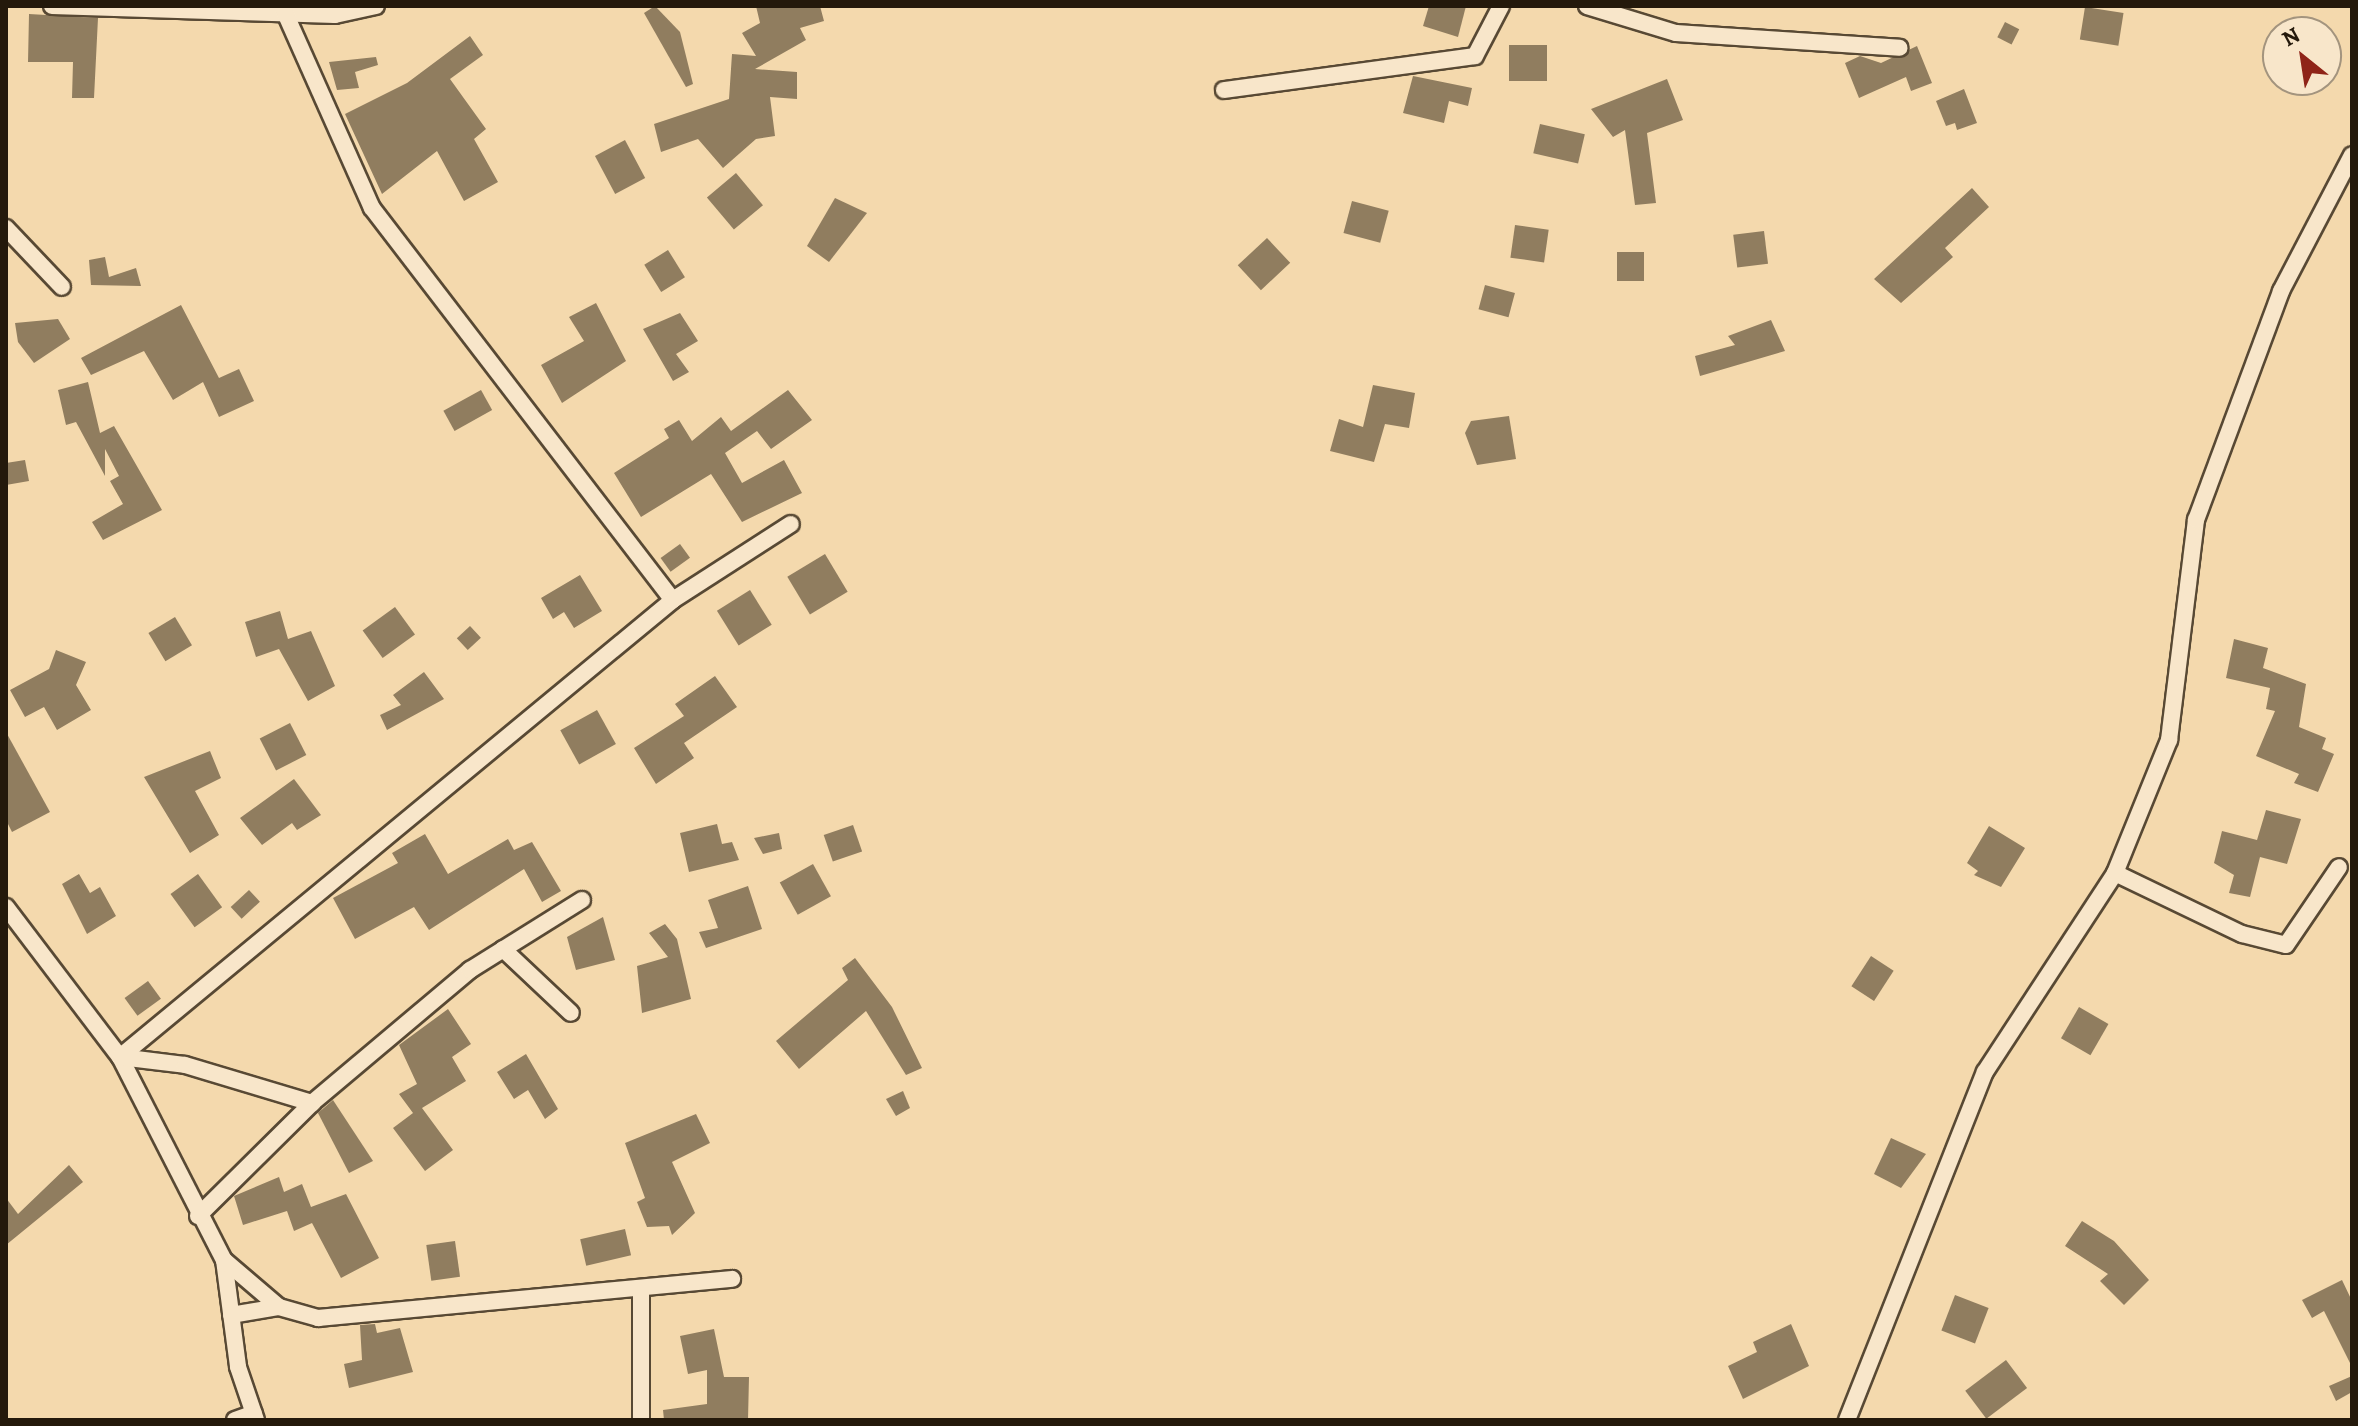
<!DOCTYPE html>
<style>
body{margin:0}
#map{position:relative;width:2358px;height:1426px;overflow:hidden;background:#f4d9ad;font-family:Alegreya,serif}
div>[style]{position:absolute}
.building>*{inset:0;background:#907d5f;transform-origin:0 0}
.roads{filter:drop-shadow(2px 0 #584934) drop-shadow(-2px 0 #584934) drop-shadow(0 2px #584934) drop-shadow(0 -2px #584934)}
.minor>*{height:16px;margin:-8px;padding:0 8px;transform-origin:8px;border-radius:8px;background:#f8e6ca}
span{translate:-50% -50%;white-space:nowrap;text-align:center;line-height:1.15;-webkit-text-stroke:6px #f8e6ca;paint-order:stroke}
.frame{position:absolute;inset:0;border:8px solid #24190b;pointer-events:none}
.north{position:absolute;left:2262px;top:16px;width:80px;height:80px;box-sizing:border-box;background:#f8e6ca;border:2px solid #a3947e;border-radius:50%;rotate:330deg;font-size:22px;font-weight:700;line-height:32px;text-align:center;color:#24190b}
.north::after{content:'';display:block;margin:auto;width:28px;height:36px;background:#8f2418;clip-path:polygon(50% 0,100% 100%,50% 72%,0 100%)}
</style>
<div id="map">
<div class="building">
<i style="clip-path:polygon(655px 6px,680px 32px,693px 84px,686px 87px,644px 13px)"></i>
<i style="clip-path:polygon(756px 6px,820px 6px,824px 21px,800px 28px,806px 40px,755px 69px,797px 72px,797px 99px,770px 97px,775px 136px,756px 139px,723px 168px,698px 139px,661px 152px,654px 124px,729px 99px,732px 54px,756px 56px,742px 33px,760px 23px)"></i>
<i style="clip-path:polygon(1429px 6px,1466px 6px,1458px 37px,1423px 26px)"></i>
<i style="left:2085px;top:7px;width:39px;height:33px;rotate:9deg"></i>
<i style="clip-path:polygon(29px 14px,98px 18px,94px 98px,72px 98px,73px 62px,28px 62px)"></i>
<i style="left:2005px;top:22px;width:16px;height:17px;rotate:27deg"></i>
<i style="clip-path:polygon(470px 36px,483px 55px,450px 79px,486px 129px,474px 139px,498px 182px,464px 201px,437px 151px,382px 194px,345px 114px,407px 83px)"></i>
<i style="left:1509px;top:45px;width:38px;height:36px"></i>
<i style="clip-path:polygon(1917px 46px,1932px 83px,1911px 91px,1906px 77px,1859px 98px,1845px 63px,1860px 56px,1881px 63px)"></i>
<i style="clip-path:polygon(376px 57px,378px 65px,355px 72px,359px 88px,337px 90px,329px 62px)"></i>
<i style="clip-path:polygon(1413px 76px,1472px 88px,1468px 106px,1449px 101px,1444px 123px,1403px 113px)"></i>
<i style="clip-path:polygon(1667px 79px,1683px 120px,1647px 133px,1656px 203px,1635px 205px,1625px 130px,1613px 137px,1591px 109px)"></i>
<i style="clip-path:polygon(1964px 89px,1977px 123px,1957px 130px,1955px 123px,1946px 126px,1936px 101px)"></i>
<i style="left:1540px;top:124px;width:46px;height:30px;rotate:13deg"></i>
<i style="left:625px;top:140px;width:43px;height:34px;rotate:62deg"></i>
<i style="left:736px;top:173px;width:42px;height:38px;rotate:50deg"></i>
<i style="clip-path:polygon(1972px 188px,1989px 207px,1945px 248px,1953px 257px,1901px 303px,1874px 279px)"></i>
<i style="clip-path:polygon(835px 198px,867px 213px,829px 262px,807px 246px)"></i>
<i style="left:1352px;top:201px;width:38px;height:33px;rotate:15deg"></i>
<i style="left:1515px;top:225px;width:34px;height:33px;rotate:8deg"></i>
<i style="left:1764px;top:231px;width:33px;height:31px;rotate:83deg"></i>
<i style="left:1267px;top:238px;width:34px;height:40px;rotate:47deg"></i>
<i style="left:668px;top:250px;width:32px;height:28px;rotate:58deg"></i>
<i style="left:1644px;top:252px;width:29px;height:27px;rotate:90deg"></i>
<i style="clip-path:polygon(105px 257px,109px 277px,136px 268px,141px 286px,91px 285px,89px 260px)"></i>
<i style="left:1485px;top:285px;width:31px;height:25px;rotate:15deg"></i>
<i style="clip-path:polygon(596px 303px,626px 361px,562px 403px,541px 365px,584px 341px,569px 317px)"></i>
<i style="clip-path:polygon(181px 305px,219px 378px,239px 369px,254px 401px,219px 417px,203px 382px,173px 400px,144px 351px,91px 375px,81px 358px)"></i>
<i style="clip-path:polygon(680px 313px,698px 341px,676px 354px,689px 372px,673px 381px,643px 329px)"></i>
<i style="clip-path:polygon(58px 319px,70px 339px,34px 363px,18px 342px,15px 323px)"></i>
<i style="clip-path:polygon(1771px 320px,1785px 351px,1700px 376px,1695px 356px,1735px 345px,1728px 336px)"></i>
<i style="clip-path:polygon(88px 382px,100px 433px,114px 426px,162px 510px,103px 540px,92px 522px,123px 504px,110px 481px,119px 476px,105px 449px,105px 476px,76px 422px,66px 425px,58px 390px)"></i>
<i style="clip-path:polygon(1373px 385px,1415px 393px,1409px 428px,1385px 424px,1374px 462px,1330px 451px,1339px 419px,1363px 427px)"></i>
<i style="left:481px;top:390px;width:23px;height:43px;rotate:61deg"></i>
<i style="clip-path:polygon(788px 390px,812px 420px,771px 449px,757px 431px,725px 453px,742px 483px,784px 460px,802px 493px,742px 522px,711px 474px,641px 517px,614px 473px,669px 438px,664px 429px,679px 420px,692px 441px,721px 417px,731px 431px)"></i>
<i style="clip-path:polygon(1509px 416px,1516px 459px,1477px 465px,1465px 433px,1471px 421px)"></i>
<i style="clip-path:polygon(25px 460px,29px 481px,6px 485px,6px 463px)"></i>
<i style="left:680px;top:544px;width:17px;height:24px;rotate:54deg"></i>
<i style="left:825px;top:554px;width:44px;height:44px;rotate:59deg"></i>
<i style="clip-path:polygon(580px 575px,602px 611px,574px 628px,564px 612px,553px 619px,541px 598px)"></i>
<i style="left:750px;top:590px;width:41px;height:39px;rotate:58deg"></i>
<i style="left:395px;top:607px;width:34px;height:40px;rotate:54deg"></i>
<i style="clip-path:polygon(280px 611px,288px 639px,311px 631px,335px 686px,308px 701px,279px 649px,256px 657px,245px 622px)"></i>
<i style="left:175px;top:617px;width:33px;height:31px;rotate:59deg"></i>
<i style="left:470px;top:626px;width:16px;height:18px;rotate:47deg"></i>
<i style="clip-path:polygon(2234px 639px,2268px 648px,2263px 668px,2306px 684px,2299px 727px,2326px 738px,2322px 749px,2334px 754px,2318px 792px,2294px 783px,2299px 774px,2256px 756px,2275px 711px,2266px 709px,2270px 688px,2226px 678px)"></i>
<i style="clip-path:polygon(56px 650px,86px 662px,76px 685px,91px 710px,57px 730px,44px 707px,25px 717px,10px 690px,49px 669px)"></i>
<i style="clip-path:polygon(424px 672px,444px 699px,387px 730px,380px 715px,401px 705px,393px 695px)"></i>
<i style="clip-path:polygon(715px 676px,737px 707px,684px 743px,694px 758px,656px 784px,634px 748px,684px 716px,675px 704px)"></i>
<i style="left:597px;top:710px;width:39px;height:42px;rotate:61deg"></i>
<i style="left:290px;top:723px;width:36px;height:34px;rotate:63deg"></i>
<i style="clip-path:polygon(6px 732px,50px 812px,12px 832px,6px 820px)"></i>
<i style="clip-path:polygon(210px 751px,221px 778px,195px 791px,219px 835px,190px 853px,144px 777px)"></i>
<i style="clip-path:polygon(294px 779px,321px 815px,297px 830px,292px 823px,262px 845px,240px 818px)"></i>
<i style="clip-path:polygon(2266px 810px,2301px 819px,2287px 864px,2260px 857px,2250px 897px,2229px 893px,2234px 875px,2214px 863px,2222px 831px,2257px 840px)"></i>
<i style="clip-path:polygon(717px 824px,722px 844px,732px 842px,739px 860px,689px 872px,680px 833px)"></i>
<i style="left:853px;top:825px;width:28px;height:31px;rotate:71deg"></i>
<i style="clip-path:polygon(1989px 826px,2025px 848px,2001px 887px,1974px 875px,1978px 871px,1967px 863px)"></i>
<i style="clip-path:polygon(779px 833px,782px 849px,763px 854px,754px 838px)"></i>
<i style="clip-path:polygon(425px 834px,448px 874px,508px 839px,514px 850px,532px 842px,561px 891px,542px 902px,524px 869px,429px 930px,414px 907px,355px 939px,333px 898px,398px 863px,392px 853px)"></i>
<i style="left:813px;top:864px;width:37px;height:38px;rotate:61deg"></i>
<i style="clip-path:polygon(79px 874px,90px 893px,100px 887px,116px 916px,87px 934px,62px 884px)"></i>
<i style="left:198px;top:874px;width:41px;height:34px;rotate:54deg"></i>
<i style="clip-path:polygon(748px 886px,762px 929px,706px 948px,699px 932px,718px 928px,708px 900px)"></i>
<i style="left:249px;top:890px;width:16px;height:25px;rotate:47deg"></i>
<i style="clip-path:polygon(603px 917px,615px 960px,576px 970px,567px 937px)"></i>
<i style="clip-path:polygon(665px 924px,677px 939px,691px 999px,642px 1013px,637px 966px,668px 957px,649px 933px)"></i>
<i style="left:1871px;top:956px;width:27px;height:36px;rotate:33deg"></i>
<i style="clip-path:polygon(855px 958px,892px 1007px,922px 1068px,906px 1075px,866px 1011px,799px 1069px,776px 1041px,848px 980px,842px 968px)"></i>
<i style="left:148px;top:981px;width:22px;height:29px;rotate:54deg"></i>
<i style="left:2079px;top:1007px;width:34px;height:36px;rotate:30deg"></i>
<i style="clip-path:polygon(448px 1009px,471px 1044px,452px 1057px,466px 1081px,422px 1108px,453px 1150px,425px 1171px,393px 1128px,413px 1113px,399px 1094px,417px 1084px,399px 1045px)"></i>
<i style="clip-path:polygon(526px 1054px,558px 1109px,545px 1119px,528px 1090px,514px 1099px,497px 1072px)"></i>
<i style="clip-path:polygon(903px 1091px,910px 1108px,896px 1116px,886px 1099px)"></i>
<i style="clip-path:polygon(333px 1100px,373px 1161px,349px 1173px,318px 1113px)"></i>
<i style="clip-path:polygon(696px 1114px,710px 1143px,672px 1162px,695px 1213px,672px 1235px,669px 1226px,647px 1227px,637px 1202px,645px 1198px,625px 1143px)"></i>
<i style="clip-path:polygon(1891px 1138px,1926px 1154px,1901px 1188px,1874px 1174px)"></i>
<i style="clip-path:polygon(69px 1165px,83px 1182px,6px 1245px,6px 1198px,18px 1214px)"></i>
<i style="clip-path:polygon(279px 1177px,284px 1192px,302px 1184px,311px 1207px,346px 1194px,379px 1258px,341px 1278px,312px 1223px,294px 1231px,287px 1211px,243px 1225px,234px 1196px)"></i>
<i style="clip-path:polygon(2082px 1221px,2114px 1241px,2149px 1280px,2124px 1305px,2100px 1281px,2108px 1274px,2065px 1246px)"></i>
<i style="left:625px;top:1229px;width:27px;height:46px;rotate:77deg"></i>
<i style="left:455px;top:1241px;width:36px;height:29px;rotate:82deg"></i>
<i style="clip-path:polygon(2342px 1280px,2352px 1301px,2352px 1367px,2324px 1311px,2312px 1318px,2302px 1300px)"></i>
<i style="left:1955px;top:1295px;width:36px;height:38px;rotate:21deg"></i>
<i style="clip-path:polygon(375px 1324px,377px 1333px,400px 1328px,413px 1372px,349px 1388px,344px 1364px,362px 1360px,360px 1325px)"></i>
<i style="clip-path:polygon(1791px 1324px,1809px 1366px,1743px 1399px,1728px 1366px,1757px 1352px,1753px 1342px)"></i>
<i style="clip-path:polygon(714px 1329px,724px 1377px,749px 1377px,748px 1420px,664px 1420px,663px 1410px,707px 1404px,707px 1370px,688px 1374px,680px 1336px)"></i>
<i style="left:2006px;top:1360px;width:35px;height:51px;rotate:53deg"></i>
<i style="clip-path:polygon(2352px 1376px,2352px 1392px,2336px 1401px,2329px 1386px)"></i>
</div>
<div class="roads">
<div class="minor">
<i style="left:52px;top:6px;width:283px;rotate:1.8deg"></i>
<i style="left:335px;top:15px;width:42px;rotate:-12.4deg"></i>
<i style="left:282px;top:6px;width:221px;rotate:66deg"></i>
<i style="left:372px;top:208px;width:494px;rotate:52.5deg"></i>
<i style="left:1587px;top:6px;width:93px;rotate:16.9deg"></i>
<i style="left:1676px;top:33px;width:224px;rotate:3.8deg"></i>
<i style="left:1224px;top:90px;width:253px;rotate:-7.7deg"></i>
<i style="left:1475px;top:56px;width:56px;rotate:-62.5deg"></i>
<i style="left:6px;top:228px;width:81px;rotate:46.5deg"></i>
<i style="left:2115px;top:873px;width:141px;rotate:25.7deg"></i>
<i style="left:2242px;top:934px;width:45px;rotate:14deg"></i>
<i style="left:2286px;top:945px;width:94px;rotate:-55.8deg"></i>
<i style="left:6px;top:907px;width:188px;rotate:52.8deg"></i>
<i style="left:120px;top:1057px;width:228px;rotate:62.9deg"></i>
<i style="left:224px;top:1260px;width:108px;rotate:82.5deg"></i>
<i style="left:238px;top:1367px;width:56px;rotate:71.2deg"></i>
<i style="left:503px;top:949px;width:93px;rotate:43.3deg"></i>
<i style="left:120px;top:1057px;width:717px;rotate:-39.57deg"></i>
<i style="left:673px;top:600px;width:140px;rotate:-32.8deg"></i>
<i style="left:120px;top:1057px;width:65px;rotate:7deg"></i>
<i style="left:185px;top:1065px;width:133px;rotate:16.7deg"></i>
<i style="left:312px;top:1103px;width:207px;rotate:-40.1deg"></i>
<i style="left:470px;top:970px;width:132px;rotate:-32deg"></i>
<i style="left:198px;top:1216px;width:161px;rotate:-44.7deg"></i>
<i style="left:224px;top:1260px;width:72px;rotate:40.5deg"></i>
<i style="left:279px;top:1307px;width:41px;rotate:15.8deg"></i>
<i style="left:318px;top:1318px;width:416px;rotate:-5.4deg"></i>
<i style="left:231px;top:1315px;width:49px;rotate:-9.5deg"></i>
<i style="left:235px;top:1420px;width:20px;rotate:-20deg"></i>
<i style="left:641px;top:1420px;width:132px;rotate:-90deg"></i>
<i style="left:1847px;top:1420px;width:374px;rotate:-68.4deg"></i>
<i style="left:1985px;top:1072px;width:238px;rotate:-56.8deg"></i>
<i style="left:2115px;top:873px;width:144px;rotate:-67.9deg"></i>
<i style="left:2169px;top:740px;width:222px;rotate:-83deg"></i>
<i style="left:2196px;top:520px;width:244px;rotate:-69.6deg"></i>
<i style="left:2281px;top:291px;width:153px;rotate:-62.4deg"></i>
</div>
</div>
<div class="frame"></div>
<div class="north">N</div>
</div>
